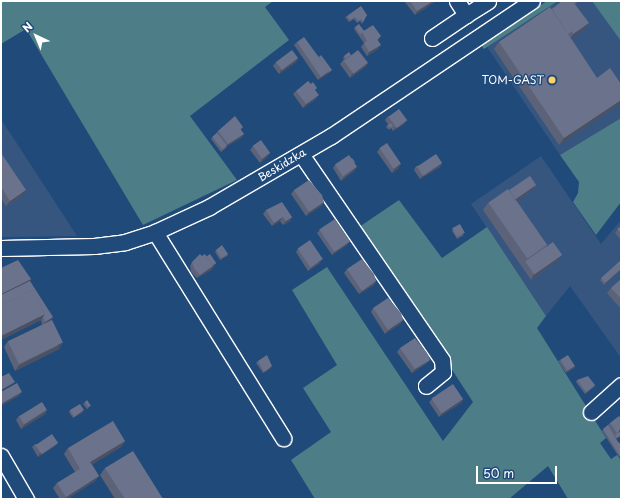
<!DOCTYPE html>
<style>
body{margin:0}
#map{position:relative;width:622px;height:500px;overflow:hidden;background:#1f4a7a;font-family:"Playpen Sans",sans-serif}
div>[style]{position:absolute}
.built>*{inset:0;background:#36567f}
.green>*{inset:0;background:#4d7d87}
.roads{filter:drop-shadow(1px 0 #fff) drop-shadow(-1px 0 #fff) drop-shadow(0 1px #fff) drop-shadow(0 -1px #fff)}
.minor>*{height:15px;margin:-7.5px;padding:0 7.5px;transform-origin:7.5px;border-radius:7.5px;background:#1f4a7a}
.wall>*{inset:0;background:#5c6378}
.shaded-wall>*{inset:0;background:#4b5062}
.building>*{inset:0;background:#6b738c;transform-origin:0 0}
.dots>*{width:11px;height:11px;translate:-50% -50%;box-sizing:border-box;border:2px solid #1f4a7a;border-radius:50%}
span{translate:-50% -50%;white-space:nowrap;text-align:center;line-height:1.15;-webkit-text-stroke:3px #1f4a7a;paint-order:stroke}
.poi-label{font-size:11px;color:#fff}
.right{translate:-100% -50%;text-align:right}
.street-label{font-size:11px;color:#fff}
.frame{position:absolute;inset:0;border:2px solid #fff;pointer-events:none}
.north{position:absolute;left:16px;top:16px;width:40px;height:40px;-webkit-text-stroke:3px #1f4a7a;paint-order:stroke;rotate:316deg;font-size:11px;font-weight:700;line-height:16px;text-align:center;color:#fff}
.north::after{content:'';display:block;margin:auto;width:14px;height:18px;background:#fff;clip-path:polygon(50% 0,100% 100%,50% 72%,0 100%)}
.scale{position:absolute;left:476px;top:466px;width:81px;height:18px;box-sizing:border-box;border:2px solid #fff;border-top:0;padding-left:5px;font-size:12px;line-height:14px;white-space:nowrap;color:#fff;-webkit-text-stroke:3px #1f4a7a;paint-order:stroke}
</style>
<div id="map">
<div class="built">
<i style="clip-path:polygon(558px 1px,621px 1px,621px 118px,560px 155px,487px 47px)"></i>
<i style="clip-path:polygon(1px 119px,77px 236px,1px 237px)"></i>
<i style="clip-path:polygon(541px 156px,601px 244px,621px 220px,621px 358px,570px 286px,574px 281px,546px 316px,471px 204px)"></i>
</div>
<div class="green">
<i style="clip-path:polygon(1px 1px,273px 1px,265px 7px,289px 40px,190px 116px,237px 180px,143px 225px,26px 29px,1px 44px)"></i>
<i style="clip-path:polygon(547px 1px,558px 1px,484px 49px,481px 45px)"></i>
<i style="clip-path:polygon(592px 1px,621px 1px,621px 41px)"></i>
<i style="clip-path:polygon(621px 118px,621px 202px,596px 235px,573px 202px,578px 193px,579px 182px,560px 155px)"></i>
<i style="clip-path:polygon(399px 200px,442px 258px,487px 227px,546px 316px,537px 328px,606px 438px,600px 443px,611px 459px,617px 455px,621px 460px,621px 499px,568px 499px,548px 466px,509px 499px,315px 499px,291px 460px,331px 432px,303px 388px,337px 365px,292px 290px,327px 267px,443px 441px,473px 402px,359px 227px)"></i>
</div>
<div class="roads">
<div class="minor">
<i style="left:457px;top:1px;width:17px;rotate:57deg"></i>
<i style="left:466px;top:15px;width:26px;rotate:-32deg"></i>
<i style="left:432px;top:38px;width:41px;rotate:-34.1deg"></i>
<i style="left:301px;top:154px;width:250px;rotate:55.6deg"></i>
<i style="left:442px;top:360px;width:12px;rotate:85deg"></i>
<i style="left:443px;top:372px;width:22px;rotate:141deg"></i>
<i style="left:155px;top:232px;width:243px;rotate:58.1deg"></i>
<i style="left:1px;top:248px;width:93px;rotate:-1.2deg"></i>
<i style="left:94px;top:246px;width:31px;rotate:-7deg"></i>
<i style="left:125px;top:242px;width:32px;rotate:-18deg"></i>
<i style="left:155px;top:232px;width:60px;rotate:-24.8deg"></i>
<i style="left:209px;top:207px;width:141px;rotate:-30.2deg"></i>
<i style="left:331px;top:136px;width:242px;rotate:-33.9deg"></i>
<i style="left:591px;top:412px;width:40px;rotate:-42deg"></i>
<i style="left:1px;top:456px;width:50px;rotate:59.8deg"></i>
</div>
</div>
<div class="wall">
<i style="clip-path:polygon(404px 1px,436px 1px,415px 15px)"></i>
<i style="clip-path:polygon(578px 1px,575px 5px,585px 29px,571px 38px,597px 78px,621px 84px,621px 103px,559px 145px,494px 49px,499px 42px,552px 9px)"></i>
<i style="clip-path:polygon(367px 15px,362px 24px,360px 21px,357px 23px,354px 19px,349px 22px,345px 17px,347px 16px)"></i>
<i style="clip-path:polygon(355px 27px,364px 31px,381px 36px,378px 40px,378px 49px,367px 56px,361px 47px,364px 43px,354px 29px)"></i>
<i style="clip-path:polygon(297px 42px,319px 57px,332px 70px,330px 72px,318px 80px,294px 45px)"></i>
<i style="clip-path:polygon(351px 55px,368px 63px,365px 67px,350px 78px,340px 64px,344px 59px,343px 58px,344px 56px)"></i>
<i style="clip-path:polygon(298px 58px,296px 62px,279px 74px,273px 66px,276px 62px)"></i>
<i style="clip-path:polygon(296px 91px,315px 91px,316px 99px,303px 108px,293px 94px)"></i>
<i style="clip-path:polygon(388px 116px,404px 124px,393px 131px,391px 128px,389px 130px,386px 127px,388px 124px,385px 120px)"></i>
<i style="clip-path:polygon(243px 127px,241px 130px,244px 134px,241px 138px,227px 146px,226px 148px,221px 152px,211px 139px,218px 131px)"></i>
<i style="clip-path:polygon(253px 146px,267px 157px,260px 163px,250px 150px)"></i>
<i style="clip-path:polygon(380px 148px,399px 168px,392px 173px,377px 152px)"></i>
<i style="clip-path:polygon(1px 153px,22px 196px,6px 206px,1px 198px)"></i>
<i style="clip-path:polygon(354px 163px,357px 167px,354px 171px,341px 181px,333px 168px,335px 165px)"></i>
<i style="clip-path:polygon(442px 163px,440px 167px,420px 179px,414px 170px,416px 166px)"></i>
<i style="clip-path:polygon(536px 185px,534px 189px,517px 201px,547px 245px,546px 247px,558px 260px,531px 280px,483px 210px,488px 203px,509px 190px)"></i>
<i style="clip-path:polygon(294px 190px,324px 202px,321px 206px,306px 216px,291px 194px)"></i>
<i style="clip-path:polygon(266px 210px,292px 217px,290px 221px,283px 225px,280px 221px,272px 226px,263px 214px)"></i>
<i style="clip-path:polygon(621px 226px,621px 240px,615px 233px)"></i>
<i style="clip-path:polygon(453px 229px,464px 235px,457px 239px,452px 231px)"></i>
<i style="clip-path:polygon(320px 230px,347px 245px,332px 255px,317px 233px)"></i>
<i style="clip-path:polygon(298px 249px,320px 263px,308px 271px,296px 252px)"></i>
<i style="clip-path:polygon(216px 250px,228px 254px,227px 256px,220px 260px,215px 252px)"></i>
<i style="clip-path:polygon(207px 256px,216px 263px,211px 270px,197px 278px,191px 272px,190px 266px,192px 262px)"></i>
<i style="clip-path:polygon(621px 260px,621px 269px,604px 285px,600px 280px)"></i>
<i style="clip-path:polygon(1px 268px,31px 279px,30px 281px,51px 320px,59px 349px,15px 371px,4px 347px,8px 341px,42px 325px,41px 320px,1px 340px)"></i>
<i style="clip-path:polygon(347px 269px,376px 281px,374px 285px,359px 294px,344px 273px)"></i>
<i style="clip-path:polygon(621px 279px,621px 309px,607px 293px,611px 288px)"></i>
<i style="clip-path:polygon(373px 308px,403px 320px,400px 324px,385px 334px,371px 312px)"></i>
<i style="clip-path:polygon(400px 348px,430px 360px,427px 363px,412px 373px,397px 352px)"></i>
<i style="clip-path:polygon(560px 360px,575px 366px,574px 368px,566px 373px,558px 361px)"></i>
<i style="clip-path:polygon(258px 361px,271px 368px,263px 373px,256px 363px)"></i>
<i style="clip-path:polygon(577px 380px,595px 385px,594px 387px,585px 394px,576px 382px)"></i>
<i style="clip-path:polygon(432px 399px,463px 399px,461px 403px,439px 417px,429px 402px)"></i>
<i style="clip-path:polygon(85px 402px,89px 408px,87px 409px,83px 404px)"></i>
<i style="clip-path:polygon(47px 410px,45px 414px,21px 429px,16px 420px,19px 416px)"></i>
<i style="clip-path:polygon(70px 410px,83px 412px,73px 418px,69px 412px)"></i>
<i style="clip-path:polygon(610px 423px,620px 432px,620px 436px,616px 439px,618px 442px,621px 444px,621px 456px,619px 457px,602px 431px)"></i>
<i style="clip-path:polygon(125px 441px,121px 447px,92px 464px,99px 476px,95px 481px,67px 499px,60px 499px,53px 488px,57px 483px,75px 472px,64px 454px,68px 448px)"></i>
<i style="clip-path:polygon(35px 444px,55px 446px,38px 457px,32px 447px)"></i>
<i style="clip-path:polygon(105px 468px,163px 499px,115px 499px,100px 475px)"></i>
</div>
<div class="shaded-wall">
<i style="clip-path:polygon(433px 1px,436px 1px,415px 15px,417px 11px)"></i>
<i style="clip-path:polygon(589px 23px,585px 29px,570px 39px,573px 34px)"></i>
<i style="clip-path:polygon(381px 45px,378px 49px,367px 56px,369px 52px)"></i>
<i style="clip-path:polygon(298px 58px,296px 62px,279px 74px,281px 70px)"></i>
<i style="clip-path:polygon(368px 63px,365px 67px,350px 78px,352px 74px)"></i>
<i style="clip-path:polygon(329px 71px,326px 75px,318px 80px,321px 77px)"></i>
<i style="clip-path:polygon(319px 95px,316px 99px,303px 108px,306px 104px)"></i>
<i style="clip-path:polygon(621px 100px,621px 103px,559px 145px,564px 138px)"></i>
<i style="clip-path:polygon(407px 120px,404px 124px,393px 131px,396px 127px)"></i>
<i style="clip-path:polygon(244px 134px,241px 138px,225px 147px,228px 144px)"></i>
<i style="clip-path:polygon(270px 153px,267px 157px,260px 163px,262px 159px)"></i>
<i style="clip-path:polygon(442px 163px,440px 167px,420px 179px,423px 175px)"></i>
<i style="clip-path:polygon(401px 164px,399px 168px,392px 173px,394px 169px)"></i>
<i style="clip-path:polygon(357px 167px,354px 171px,341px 181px,344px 177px)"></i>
<i style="clip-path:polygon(536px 185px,534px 189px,510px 206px,512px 202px)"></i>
<i style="clip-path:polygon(26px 190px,22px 196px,6px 206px,10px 201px)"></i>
<i style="clip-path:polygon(324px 202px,321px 206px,306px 216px,309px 212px)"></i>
<i style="clip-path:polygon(283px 217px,280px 221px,272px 226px,274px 223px)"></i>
<i style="clip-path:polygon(292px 217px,290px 221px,283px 225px,286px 221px)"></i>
<i style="clip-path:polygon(350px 241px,347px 245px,332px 255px,335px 251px)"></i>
<i style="clip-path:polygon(562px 255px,558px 260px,531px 280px,534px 274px)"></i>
<i style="clip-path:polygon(323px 259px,320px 263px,308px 271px,311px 268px)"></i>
<i style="clip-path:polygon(216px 263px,211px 270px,197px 278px,200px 275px)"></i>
<i style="clip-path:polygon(621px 269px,604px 285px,605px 283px)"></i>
<i style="clip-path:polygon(31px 279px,27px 285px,1px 298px,1px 294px)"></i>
<i style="clip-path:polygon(376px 281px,374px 285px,359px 294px,362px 291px)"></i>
<i style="clip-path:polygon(45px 314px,41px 320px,1px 340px,1px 338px,3px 335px)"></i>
<i style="clip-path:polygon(53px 317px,51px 321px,43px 325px,45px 322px)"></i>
<i style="clip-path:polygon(403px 320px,400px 324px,385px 334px,388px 330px)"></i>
<i style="clip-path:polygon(63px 343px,59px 349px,15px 371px,19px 365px)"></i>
<i style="clip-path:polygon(430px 360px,427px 363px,412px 373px,415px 369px)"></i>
<i style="clip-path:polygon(272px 366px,271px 368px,263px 373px,264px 372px)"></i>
<i style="clip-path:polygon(575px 366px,574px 368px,566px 373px,567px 371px)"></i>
<i style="clip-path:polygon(15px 382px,13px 384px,1px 391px,1px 390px)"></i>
<i style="clip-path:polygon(22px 392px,19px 396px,1px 406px,1px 404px)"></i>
<i style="clip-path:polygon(463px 399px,461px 403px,439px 417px,442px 413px)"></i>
<i style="clip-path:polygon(47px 410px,45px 414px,21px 429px,24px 425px)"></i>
<i style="clip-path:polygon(84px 410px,83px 412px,73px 418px,74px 417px)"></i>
<i style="clip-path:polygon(125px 441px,121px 447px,87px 468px,90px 462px)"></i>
<i style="clip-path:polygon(58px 443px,55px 446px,38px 457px,40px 453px)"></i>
<i style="clip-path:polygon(99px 476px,95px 481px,67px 499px,64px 499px,66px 497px)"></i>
</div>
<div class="building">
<i style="clip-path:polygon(410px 1px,433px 1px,417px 11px)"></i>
<i style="clip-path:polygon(562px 1px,578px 1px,574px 3px,589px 23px,573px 34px,572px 31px,568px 34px,552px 9px)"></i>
<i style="clip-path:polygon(361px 6px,367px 15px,363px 22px,361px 19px,358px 21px,355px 17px,350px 20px,347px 16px)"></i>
<i style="clip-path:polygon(550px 7px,597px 78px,610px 68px,621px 84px,621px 100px,564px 138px,499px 42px)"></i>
<i style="left:359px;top:24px;width:9px;height:5px;rotate:54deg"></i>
<i style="clip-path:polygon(373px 25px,381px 36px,377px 39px,381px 45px,369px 52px,364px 43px,367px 41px,362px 32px)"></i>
<i style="clip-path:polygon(304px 37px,329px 71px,321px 77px,297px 42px)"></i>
<i style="left:292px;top:50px;width:10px;height:20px;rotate:53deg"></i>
<i style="left:358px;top:50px;width:16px;height:18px;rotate:52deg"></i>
<i style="clip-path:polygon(349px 52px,351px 55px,346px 58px,344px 56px)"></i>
<i style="clip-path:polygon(321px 55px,332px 70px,327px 73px,329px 71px,319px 57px)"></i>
<i style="clip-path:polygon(308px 81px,311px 84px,313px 82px,317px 88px,315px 90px,319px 95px,306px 104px,296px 91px)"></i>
<i style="left:399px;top:109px;width:14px;height:13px;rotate:54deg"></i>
<i style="clip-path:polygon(235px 116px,243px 127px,240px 129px,244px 134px,228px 144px,218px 131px)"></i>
<i style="clip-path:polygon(390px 123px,393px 126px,390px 128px,388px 125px)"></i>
<i style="left:217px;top:133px;width:16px;height:6px;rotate:52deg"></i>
<i style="left:261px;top:140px;width:16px;height:10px;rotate:55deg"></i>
<i style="left:387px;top:143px;width:25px;height:9px;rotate:56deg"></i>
<i style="clip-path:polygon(1px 153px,26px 190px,10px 201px,1px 187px)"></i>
<i style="left:436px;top:154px;width:11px;height:23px;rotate:56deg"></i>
<i style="left:349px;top:155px;width:14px;height:17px;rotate:56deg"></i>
<i style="clip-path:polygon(351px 158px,352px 158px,355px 162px,354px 163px)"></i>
<i style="left:530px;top:176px;width:11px;height:25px;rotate:56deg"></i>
<i style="clip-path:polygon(309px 180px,322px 195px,324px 202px,309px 212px,294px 190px)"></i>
<i style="left:508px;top:189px;width:68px;height:24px;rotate:55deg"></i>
<i style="clip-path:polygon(282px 202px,292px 217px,286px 221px,283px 217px,274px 223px,266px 210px)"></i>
<i style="left:335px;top:219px;width:27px;height:19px;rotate:56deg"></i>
<i style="left:460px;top:224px;width:10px;height:9px;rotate:61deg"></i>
<i style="clip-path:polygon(621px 226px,621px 233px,617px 229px)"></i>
<i style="left:310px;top:240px;width:23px;height:15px;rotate:56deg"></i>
<i style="left:553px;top:242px;width:16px;height:34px;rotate:55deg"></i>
<i style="clip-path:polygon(222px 245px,228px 254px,221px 258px,216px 250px)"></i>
<i style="clip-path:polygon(200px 254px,202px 256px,205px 254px,213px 266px,200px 275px,194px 268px,192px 262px)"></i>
<i style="left:210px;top:254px;width:11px;height:4px;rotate:56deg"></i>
<i style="clip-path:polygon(362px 259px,374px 274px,376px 281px,362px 291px,347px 269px)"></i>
<i style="clip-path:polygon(18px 260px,31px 279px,1px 294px,1px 268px)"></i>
<i style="clip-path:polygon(621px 260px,621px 269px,605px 283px,601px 278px)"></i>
<i style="clip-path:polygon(621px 279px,621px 284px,620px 285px,621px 285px,621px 299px,611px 288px)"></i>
<i style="clip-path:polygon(30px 281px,53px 317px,45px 322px,43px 317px,45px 314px,33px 290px,1px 305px,1px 295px)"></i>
<i style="clip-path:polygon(33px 290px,45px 314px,3px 335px,1px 331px,1px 305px)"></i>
<i style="clip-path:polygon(388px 298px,401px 313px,403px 320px,388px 330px,373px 308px)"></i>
<i style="left:52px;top:320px;width:25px;height:49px;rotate:64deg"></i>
<i style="clip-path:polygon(415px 338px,427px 353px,430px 360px,415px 369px,400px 348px)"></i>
<i style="clip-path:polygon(267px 355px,272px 366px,264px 372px,258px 361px)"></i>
<i style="left:568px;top:355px;width:13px;height:9px;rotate:58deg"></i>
<i style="clip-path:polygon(9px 373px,15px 382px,1px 390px,1px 377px)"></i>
<i style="clip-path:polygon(588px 376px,595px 385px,586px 392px,577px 380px)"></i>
<i style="clip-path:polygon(17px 383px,22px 392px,1px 404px,1px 392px)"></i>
<i style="left:453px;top:384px;width:18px;height:26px;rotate:56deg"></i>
<i style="clip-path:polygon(87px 400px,91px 406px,88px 407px,85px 402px)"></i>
<i style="left:42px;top:402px;width:9px;height:27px;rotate:58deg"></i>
<i style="clip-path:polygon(80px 404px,84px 410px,74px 417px,70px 410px)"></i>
<i style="clip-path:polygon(619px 416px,621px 419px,621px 429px,617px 433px,610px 423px)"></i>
<i style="clip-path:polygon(113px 421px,125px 441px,90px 462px,99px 476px,66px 497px,57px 483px,80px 469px,68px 448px)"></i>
<i style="clip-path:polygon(608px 425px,618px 442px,621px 444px,621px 455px,620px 456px,603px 429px)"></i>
<i style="left:619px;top:432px;width:4px;height:5px;rotate:56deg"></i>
<i style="left:52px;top:434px;width:11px;height:20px;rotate:56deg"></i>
<i style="clip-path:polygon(133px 451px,163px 499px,125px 499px,105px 468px)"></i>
</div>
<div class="dots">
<i style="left:552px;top:80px;background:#ffd166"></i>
</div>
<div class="poi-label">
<span class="right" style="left:544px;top:80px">TOM-GAST</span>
</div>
<div class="street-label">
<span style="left:282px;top:165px;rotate:-31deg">Beskidzka</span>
</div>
<div class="frame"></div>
<div class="north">N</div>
<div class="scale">50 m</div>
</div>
